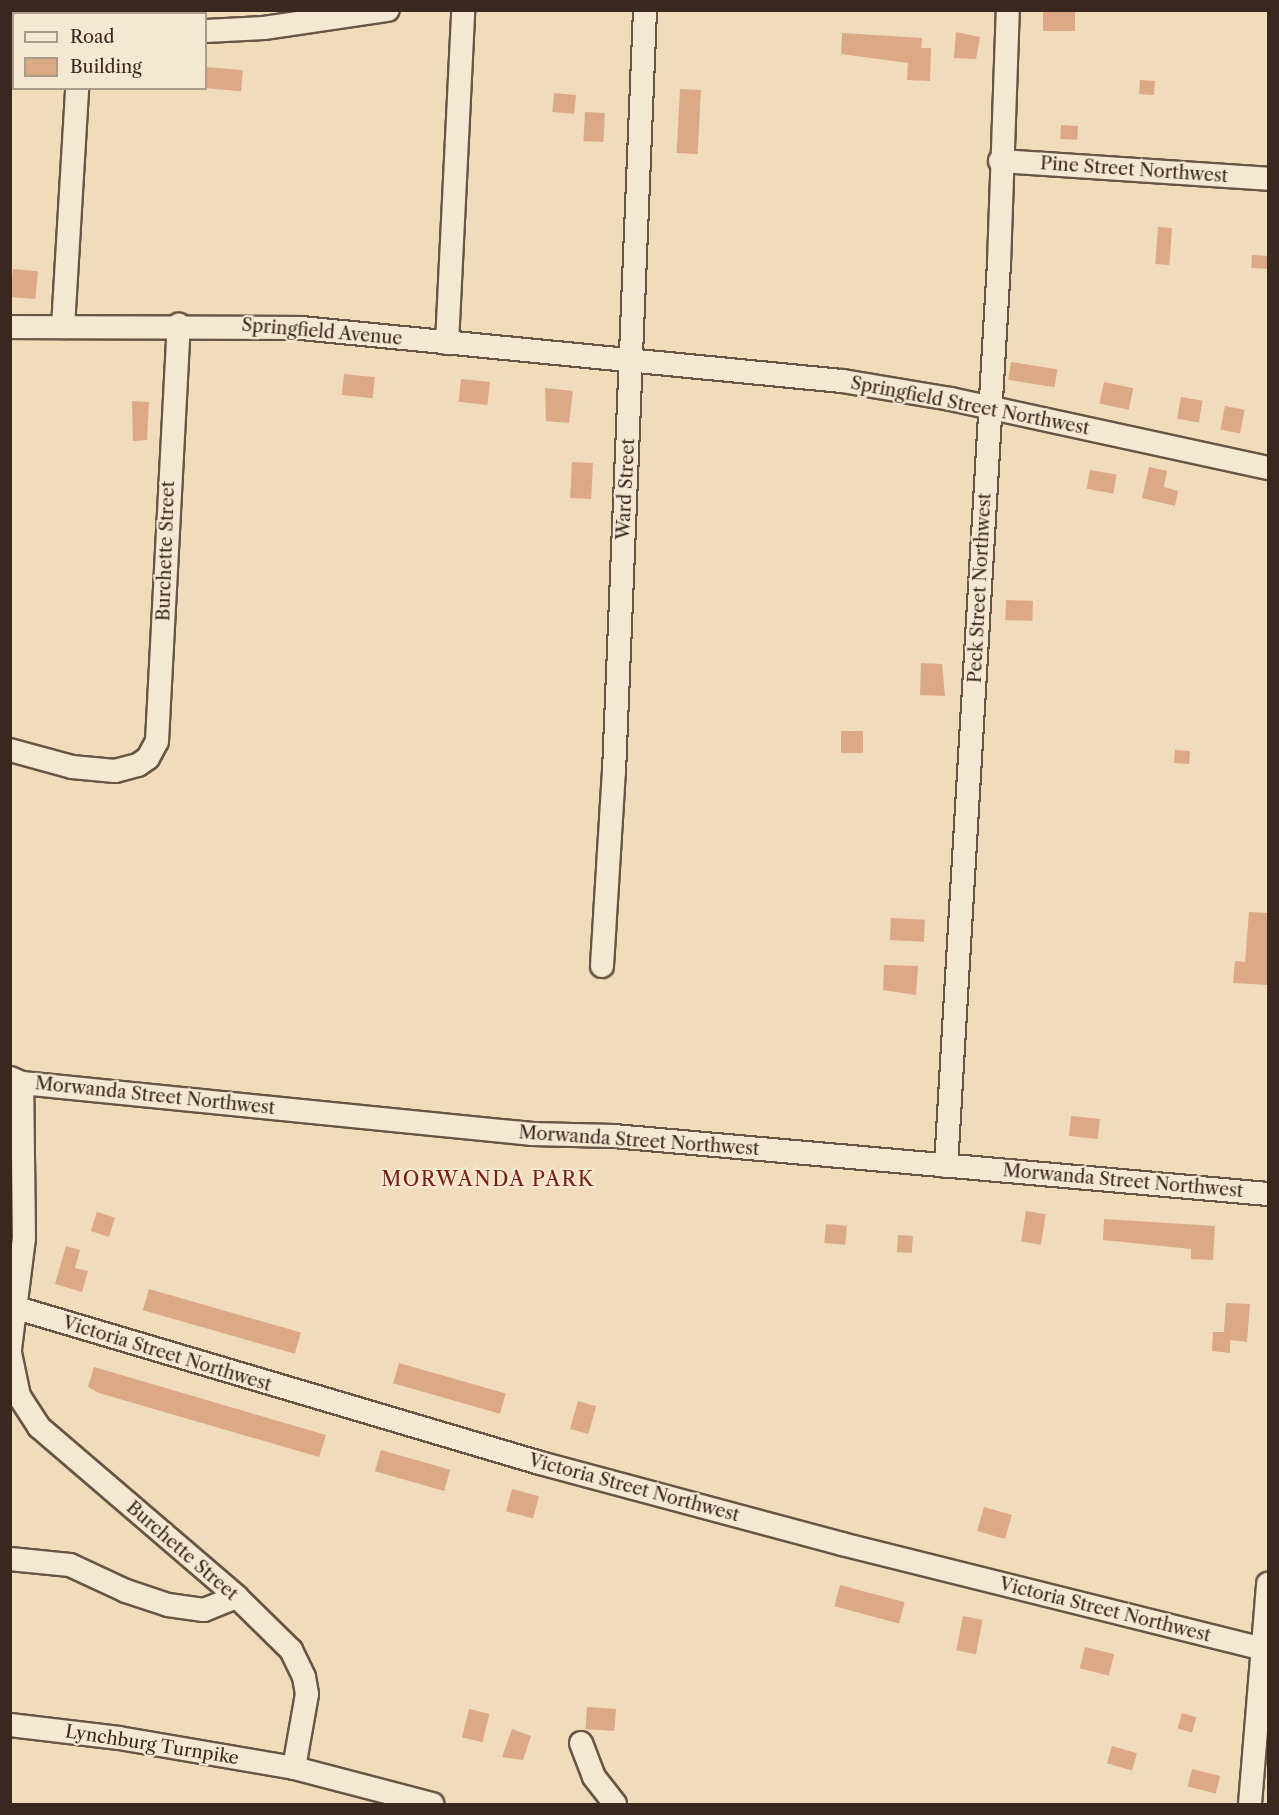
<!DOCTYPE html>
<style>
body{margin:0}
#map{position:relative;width:1279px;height:1815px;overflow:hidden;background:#f0dbbb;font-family:"Libre Caslon Text",serif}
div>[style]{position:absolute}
.building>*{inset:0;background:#dba985;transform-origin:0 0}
.roads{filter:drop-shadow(2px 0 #685545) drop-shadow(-2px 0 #685545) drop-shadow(0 2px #685545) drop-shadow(0 -2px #685545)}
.minor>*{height:22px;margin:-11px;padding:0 11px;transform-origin:11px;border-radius:11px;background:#f5e8d3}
span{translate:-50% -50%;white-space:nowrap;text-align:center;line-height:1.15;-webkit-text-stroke:4.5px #f5e8d3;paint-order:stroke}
.street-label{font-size:18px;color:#3a281e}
.neighbourhood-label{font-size:20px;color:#7a1f14;letter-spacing:1.5px}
.frame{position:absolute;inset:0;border:12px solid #3a281e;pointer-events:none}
.legend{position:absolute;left:12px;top:12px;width:195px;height:78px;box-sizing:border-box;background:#f5e8d3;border:2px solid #aa9b8b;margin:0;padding:8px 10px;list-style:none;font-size:18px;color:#3a281e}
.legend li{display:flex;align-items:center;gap:12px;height:30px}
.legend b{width:30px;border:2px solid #aa9b8b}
</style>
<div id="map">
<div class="building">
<i style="left:1043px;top:10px;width:32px;height:21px"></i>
<i style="clip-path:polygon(956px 32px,980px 37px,976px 59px,954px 58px)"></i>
<i style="clip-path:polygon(842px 33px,922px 38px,921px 48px,931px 48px,930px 81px,907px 80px,908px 63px,841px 54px)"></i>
<i style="left:206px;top:67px;width:37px;height:21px;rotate:5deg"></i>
<i style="left:1140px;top:80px;width:15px;height:14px;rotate:4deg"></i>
<i style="left:680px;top:89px;width:21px;height:64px;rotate:3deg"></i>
<i style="left:554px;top:93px;width:22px;height:19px;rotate:5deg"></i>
<i style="left:585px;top:112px;width:20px;height:29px;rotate:3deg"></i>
<i style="left:1061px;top:125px;width:17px;height:14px;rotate:3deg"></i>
<i style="left:1158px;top:227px;width:14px;height:37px;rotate:4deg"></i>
<i style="left:1252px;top:255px;width:17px;height:13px;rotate:3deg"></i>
<i style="left:13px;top:269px;width:25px;height:28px;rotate:5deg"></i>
<i style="left:1011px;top:362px;width:47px;height:18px;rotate:9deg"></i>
<i style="left:344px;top:374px;width:31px;height:21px;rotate:6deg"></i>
<i style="left:461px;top:379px;width:29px;height:23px;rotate:6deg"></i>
<i style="left:1104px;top:382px;width:30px;height:22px;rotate:12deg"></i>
<i style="clip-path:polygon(545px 388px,573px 391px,569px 423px,546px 421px)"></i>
<i style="left:1181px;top:397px;width:22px;height:22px;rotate:10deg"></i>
<i style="clip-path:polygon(132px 401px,149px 402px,147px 440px,133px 441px)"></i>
<i style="left:1225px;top:406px;width:20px;height:24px;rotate:11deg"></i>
<i style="left:572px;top:462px;width:21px;height:36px;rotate:3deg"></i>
<i style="clip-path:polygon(1149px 467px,1167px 471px,1164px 487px,1178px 491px,1175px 506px,1142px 498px)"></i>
<i style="left:1090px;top:470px;width:27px;height:19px;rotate:10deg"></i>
<i style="left:1006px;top:600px;width:27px;height:20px;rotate:2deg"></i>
<i style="clip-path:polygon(921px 663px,942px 664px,945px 696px,920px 695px)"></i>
<i style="left:841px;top:731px;width:22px;height:22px"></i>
<i style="left:1175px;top:750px;width:15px;height:13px;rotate:4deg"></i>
<i style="clip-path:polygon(1249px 912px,1269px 913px,1269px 985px,1233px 983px,1235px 961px,1245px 962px)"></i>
<i style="left:891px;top:918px;width:34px;height:22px;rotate:3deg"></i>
<i style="clip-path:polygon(884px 965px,918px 966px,916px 995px,883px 990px)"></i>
<i style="left:1071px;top:1116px;width:29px;height:20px;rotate:6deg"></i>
<i style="left:1026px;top:1211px;width:20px;height:31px;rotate:9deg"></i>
<i style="left:97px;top:1212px;width:19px;height:20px;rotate:18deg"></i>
<i style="clip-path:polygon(1104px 1219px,1215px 1226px,1213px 1260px,1191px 1259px,1191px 1249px,1103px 1240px)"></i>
<i style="left:826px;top:1224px;width:21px;height:19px;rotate:5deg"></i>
<i style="left:898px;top:1235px;width:15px;height:17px;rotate:4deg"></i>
<i style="clip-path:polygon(66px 1246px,80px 1250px,75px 1268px,88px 1271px,82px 1292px,55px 1284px)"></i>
<i style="left:149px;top:1289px;width:158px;height:22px;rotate:16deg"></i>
<i style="clip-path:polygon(1226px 1303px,1250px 1304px,1247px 1342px,1230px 1340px,1230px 1353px,1212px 1351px,1213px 1332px,1224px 1332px)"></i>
<i style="left:399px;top:1363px;width:111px;height:21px;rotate:16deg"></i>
<i style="clip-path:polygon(94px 1367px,326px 1435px,319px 1457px,99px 1393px,88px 1387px)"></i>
<i style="left:578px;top:1401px;width:19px;height:29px;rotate:16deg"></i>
<i style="left:381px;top:1450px;width:72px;height:22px;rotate:16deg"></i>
<i style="left:512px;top:1489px;width:28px;height:23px;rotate:15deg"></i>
<i style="left:984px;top:1507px;width:29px;height:25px;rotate:16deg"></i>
<i style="left:840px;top:1585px;width:67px;height:22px;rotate:15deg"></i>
<i style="left:963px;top:1616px;width:20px;height:35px;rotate:11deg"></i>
<i style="left:1085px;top:1647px;width:30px;height:22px;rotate:14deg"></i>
<i style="left:587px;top:1707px;width:29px;height:22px;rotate:4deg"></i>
<i style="left:469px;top:1709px;width:21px;height:29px;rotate:14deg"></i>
<i style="left:1182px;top:1713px;width:15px;height:16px;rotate:16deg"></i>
<i style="clip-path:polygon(512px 1729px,531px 1736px,523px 1760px,502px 1757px)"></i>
<i style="left:1112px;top:1746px;width:26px;height:18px;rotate:16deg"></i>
<i style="left:1192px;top:1769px;width:29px;height:18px;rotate:14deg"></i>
</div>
<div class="roads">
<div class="minor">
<i style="left:206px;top:31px;width:58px;rotate:-3deg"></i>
<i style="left:264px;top:28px;width:125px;rotate:-8.3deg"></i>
<i style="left:1000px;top:161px;width:269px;rotate:3.8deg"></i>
<i style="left:10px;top:327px;width:291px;rotate:0.2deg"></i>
<i style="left:301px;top:328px;width:544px;rotate:5.6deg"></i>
<i style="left:842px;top:381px;width:110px;rotate:9.4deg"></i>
<i style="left:951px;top:399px;width:324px;rotate:12.3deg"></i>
<i style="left:63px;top:327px;width:239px;rotate:-86.6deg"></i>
<i style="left:447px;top:343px;width:333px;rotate:-87.2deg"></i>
<i style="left:10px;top:750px;width:64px;rotate:15.3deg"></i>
<i style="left:72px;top:767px;width:43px;rotate:5.3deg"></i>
<i style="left:115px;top:771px;width:24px;rotate:-15deg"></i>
<i style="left:138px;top:765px;width:12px;rotate:-35deg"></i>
<i style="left:148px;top:758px;width:19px;rotate:-62deg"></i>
<i style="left:157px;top:741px;width:417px;rotate:-87deg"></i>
<i style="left:602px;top:966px;width:194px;rotate:-86.5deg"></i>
<i style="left:614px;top:772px;width:763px;rotate:-87.67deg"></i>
<i style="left:10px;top:1078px;width:13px;rotate:23deg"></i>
<i style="left:22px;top:1083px;width:513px;rotate:5.71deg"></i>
<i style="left:532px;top:1134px;width:82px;rotate:1.4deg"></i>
<i style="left:614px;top:1136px;width:657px;rotate:5.07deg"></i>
<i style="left:946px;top:1166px;width:905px;rotate:-86.64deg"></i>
<i style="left:999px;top:263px;width:253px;rotate:-88deg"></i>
<i style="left:10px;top:1306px;width:553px;rotate:16.5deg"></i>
<i style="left:540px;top:1463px;width:313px;rotate:15deg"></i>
<i style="left:842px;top:1544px;width:434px;rotate:14deg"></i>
<i style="left:10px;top:1349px;width:112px;rotate:-82.8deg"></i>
<i style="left:24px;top:1238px;width:155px;rotate:-90.7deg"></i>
<i style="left:10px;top:1353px;width:44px;rotate:78.2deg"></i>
<i style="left:19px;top:1396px;width:37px;rotate:57deg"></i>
<i style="left:39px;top:1427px;width:261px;rotate:40.6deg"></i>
<i style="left:237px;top:1597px;width:76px;rotate:44.5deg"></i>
<i style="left:291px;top:1650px;width:30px;rotate:64deg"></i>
<i style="left:304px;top:1677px;width:17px;rotate:80deg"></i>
<i style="left:307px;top:1694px;width:75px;rotate:100deg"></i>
<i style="left:10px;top:1559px;width:60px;rotate:5.7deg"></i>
<i style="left:70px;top:1565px;width:62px;rotate:24.9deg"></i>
<i style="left:126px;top:1591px;width:44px;rotate:18.4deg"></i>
<i style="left:168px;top:1605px;width:36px;rotate:8deg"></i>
<i style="left:204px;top:1610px;width:35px;rotate:-22deg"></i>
<i style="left:10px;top:1725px;width:110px;rotate:6.8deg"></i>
<i style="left:119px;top:1738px;width:178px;rotate:9.7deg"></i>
<i style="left:294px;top:1768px;width:143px;rotate:14.6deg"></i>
<i style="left:581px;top:1743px;width:36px;rotate:69deg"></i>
<i style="left:594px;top:1777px;width:34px;rotate:52deg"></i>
<i style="left:1250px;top:1804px;width:221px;rotate:-85.3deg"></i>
</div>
</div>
<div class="street-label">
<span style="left:1134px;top:170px;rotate:4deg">Pine Street Northwest</span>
<span style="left:322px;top:332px;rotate:5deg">Springfield Avenue</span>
<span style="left:970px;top:406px;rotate:11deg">Springfield Street Northwest</span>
<span style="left:626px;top:489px;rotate:-87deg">Ward Street</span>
<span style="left:166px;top:551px;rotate:-88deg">Burchette Street</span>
<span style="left:980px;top:588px;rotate:-87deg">Peck Street Northwest</span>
<span style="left:155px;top:1096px;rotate:6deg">Morwanda Street Northwest</span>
<span style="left:639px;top:1141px;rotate:4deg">Morwanda Street Northwest</span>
<span style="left:1123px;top:1181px;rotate:5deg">Morwanda Street Northwest</span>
<span style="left:167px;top:1354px;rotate:17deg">Victoria Street Northwest</span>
<span style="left:634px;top:1488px;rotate:15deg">Victoria Street Northwest</span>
<span style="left:182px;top:1551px;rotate:41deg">Burchette Street</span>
<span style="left:1105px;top:1610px;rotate:14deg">Victoria Street Northwest</span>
<span style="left:152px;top:1745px;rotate:9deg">Lynchburg Turnpike</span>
</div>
<div class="neighbourhood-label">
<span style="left:488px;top:1179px">MORWANDA PARK</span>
</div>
<div class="frame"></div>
<ul class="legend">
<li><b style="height:8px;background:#f5e8d3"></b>Road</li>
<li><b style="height:16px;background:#dba985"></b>Building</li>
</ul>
</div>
